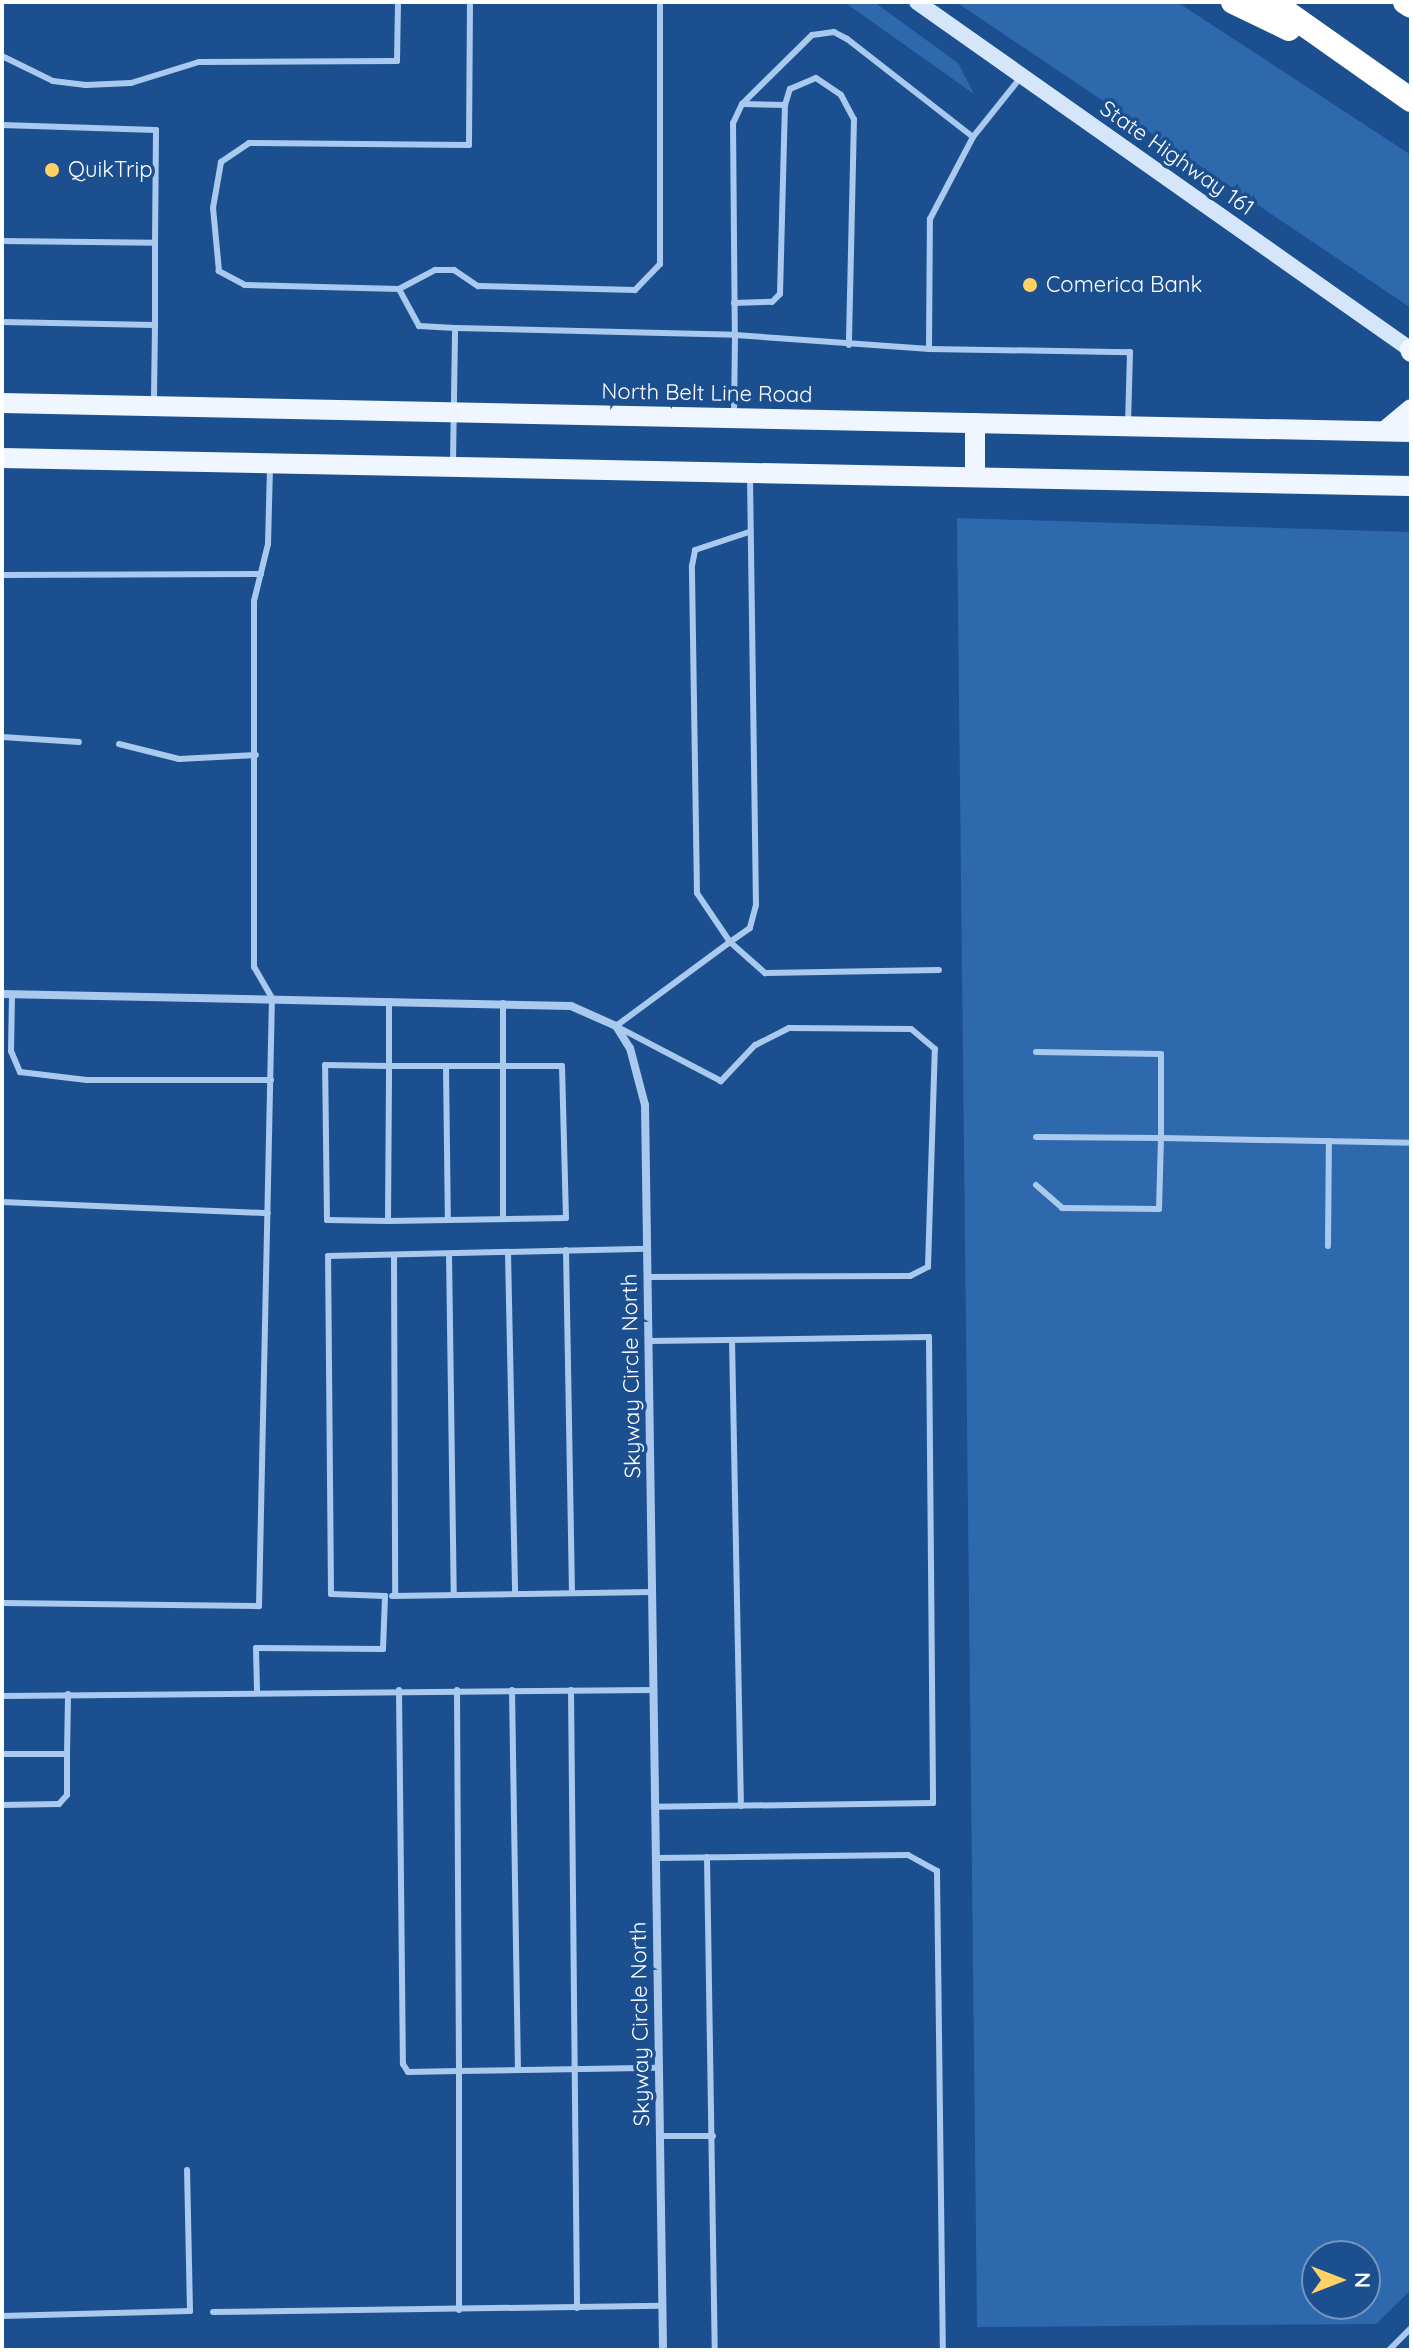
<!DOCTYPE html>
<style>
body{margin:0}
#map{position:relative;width:1413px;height:2352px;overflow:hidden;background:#1b4f8f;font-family:Quicksand,sans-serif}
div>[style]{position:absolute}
.green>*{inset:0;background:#2e69ad}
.lane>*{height:6px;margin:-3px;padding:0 3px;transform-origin:3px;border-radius:3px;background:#a9c9ee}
.street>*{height:8px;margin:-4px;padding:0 4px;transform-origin:4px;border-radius:4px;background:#a9c9ee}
.secondary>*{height:16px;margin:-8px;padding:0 8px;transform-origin:8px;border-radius:8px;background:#d6e6fa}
.primary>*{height:20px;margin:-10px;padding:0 10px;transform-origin:10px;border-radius:10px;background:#f0f6ff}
.highway>*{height:24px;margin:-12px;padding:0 12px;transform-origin:12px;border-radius:12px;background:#fff}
.dots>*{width:22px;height:22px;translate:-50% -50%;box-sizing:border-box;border:4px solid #1b4f8f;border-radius:50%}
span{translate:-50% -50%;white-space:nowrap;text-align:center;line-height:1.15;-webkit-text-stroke:7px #1b4f8f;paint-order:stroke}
.street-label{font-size:22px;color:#fff}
.poi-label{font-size:22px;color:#fff}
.left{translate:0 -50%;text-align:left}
.frame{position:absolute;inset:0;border:4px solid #fff;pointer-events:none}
.north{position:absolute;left:1301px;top:2240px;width:80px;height:80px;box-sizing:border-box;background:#1b4f8f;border:2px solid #7695bc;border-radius:50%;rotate:90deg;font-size:22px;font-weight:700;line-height:32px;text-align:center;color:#fff}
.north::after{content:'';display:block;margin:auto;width:28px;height:36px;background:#ffd166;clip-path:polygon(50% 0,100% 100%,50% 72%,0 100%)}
</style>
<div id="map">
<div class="green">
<i style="clip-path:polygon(844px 2px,874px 2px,958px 63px,974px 94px)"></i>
<i style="clip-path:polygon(956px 2px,1177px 2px,1411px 155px,1411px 308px)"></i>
<i style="clip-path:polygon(evenodd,957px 518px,1411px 532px,1411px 2290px,1376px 2324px,977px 2327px,957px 518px,1317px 2256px,1365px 2256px,1365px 2304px,1317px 2304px,1317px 2256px)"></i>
</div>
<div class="lane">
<i style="left:2px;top:56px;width:57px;rotate:26.1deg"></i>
<i style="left:53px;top:81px;width:33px;rotate:7deg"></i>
<i style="left:86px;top:85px;width:45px;rotate:-2.5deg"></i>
<i style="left:131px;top:83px;width:71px;rotate:-17.2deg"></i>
<i style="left:199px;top:62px;width:198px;rotate:-0.3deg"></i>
<i style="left:397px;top:61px;width:59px;rotate:-89deg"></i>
<i style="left:1021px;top:77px;width:77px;rotate:128.7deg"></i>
<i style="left:973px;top:137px;width:160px;rotate:-142.1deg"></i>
<i style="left:847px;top:39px;width:15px;rotate:-152deg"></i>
<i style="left:834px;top:32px;width:22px;rotate:172deg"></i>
<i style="left:812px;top:35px;width:98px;rotate:135.4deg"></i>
<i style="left:742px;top:104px;width:21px;rotate:115deg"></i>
<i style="left:733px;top:123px;width:212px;rotate:89.5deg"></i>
<i style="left:735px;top:335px;width:195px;rotate:4.1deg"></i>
<i style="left:929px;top:349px;width:201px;rotate:0.9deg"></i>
<i style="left:1130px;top:352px;width:72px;rotate:91.6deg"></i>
<i style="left:742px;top:104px;width:43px;rotate:1.3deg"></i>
<i style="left:2px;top:125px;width:154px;rotate:1.9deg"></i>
<i style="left:156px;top:130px;width:113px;rotate:90.5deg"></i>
<i style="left:2px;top:241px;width:153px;rotate:0.7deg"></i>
<i style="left:155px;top:243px;width:82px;rotate:90deg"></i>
<i style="left:399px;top:289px;width:41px;rotate:-27.8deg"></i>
<i style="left:435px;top:270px;width:19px"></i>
<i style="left:454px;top:270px;width:29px;rotate:34deg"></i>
<i style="left:478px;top:286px;width:157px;rotate:1.5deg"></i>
<i style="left:635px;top:290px;width:36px;rotate:-46deg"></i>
<i style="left:660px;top:264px;width:262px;rotate:-90deg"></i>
<i style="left:734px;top:303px;width:38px;rotate:-2deg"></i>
<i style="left:772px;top:302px;width:11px;rotate:-45deg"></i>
<i style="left:780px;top:294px;width:189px;rotate:-88.5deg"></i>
<i style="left:785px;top:105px;width:17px;rotate:-73deg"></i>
<i style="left:790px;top:89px;width:28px;rotate:-23deg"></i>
<i style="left:816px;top:78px;width:30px;rotate:34deg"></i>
<i style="left:841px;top:95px;width:27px;rotate:62deg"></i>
<i style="left:854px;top:119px;width:226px;rotate:91.3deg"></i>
<i style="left:2px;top:322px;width:153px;rotate:1.1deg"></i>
<i style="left:155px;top:325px;width:76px;rotate:90.8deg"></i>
<i style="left:455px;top:328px;width:36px;rotate:-177deg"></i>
<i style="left:419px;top:326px;width:42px;rotate:-118.4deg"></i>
<i style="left:399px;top:289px;width:154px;rotate:-178.5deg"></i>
<i style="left:245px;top:285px;width:30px;rotate:-152deg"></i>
<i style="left:219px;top:271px;width:63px;rotate:-95.4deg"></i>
<i style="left:213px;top:208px;width:47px;rotate:-80.1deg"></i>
<i style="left:221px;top:162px;width:34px;rotate:-34deg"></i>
<i style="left:249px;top:143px;width:220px;rotate:0.5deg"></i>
<i style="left:469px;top:145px;width:143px;rotate:-89.6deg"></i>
<i style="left:929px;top:349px;width:130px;rotate:-89.6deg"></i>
<i style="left:930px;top:219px;width:93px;rotate:-62.3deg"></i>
<i style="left:453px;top:462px;width:134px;rotate:-89.1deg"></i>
<i style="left:455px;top:328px;width:280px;rotate:1.4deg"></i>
<i style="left:735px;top:335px;width:79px;rotate:90.7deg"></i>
<i style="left:750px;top:477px;width:428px;rotate:89.2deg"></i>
<i style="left:756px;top:905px;width:24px;rotate:105deg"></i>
<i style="left:750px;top:928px;width:24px;rotate:145deg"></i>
<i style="left:730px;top:942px;width:47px;rotate:41.5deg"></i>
<i style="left:765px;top:973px;width:174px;rotate:-1deg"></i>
<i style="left:2px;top:575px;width:259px;rotate:-0.2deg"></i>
<i style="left:2px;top:737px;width:77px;rotate:3.7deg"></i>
<i style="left:119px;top:744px;width:62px;rotate:14deg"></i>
<i style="left:179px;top:759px;width:77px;rotate:-3deg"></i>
<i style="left:12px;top:995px;width:56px;rotate:91deg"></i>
<i style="left:11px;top:1051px;width:23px;rotate:67deg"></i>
<i style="left:20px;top:1072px;width:67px;rotate:6.8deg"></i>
<i style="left:87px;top:1080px;width:184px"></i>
<i style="left:503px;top:1003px;width:216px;rotate:90deg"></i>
<i style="left:1036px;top:1052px;width:125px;rotate:0.9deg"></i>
<i style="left:1161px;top:1054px;width:84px;rotate:90deg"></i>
<i style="left:1161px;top:1138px;width:125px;rotate:-179.5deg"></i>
<i style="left:446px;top:1066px;width:154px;rotate:89.3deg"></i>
<i style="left:1036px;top:1185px;width:35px;rotate:41deg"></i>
<i style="left:1062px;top:1208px;width:97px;rotate:0.6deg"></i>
<i style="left:1159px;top:1209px;width:71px;rotate:-88.4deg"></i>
<i style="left:1161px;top:1138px;width:250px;rotate:1.1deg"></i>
<i style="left:2px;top:1202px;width:266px;rotate:2.4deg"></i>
<i style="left:388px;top:1221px;width:61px;rotate:-179.1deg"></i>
<i style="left:327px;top:1220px;width:155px;rotate:-90.7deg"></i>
<i style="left:325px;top:1065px;width:64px;rotate:0.9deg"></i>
<i style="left:389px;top:1066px;width:173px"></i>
<i style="left:562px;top:1066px;width:152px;rotate:88.5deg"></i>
<i style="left:566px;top:1218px;width:178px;rotate:179deg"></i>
<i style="left:388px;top:1221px;width:155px;rotate:-89.6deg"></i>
<i style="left:389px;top:1066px;width:65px;rotate:-90deg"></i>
<i style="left:1328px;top:1246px;width:105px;rotate:-89.5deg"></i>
<i style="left:566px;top:1250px;width:343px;rotate:89deg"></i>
<i style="left:508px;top:1253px;width:341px;rotate:88.8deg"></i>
<i style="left:449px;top:1254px;width:341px;rotate:89.2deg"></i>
<i style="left:394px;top:1255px;width:341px;rotate:89.8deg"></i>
<i style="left:648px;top:1277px;width:262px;rotate:-0.2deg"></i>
<i style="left:910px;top:1276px;width:20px;rotate:-27deg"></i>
<i style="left:928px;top:1267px;width:218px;rotate:-88.2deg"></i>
<i style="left:935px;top:1049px;width:31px;rotate:-140deg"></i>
<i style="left:911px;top:1029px;width:122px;rotate:-179.5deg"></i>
<i style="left:789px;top:1028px;width:38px;rotate:153deg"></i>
<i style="left:755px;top:1045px;width:50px;rotate:133.4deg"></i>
<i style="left:721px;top:1081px;width:119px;rotate:-152.4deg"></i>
<i style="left:616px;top:1026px;width:142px;rotate:-36.4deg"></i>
<i style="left:730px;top:942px;width:59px;rotate:-124deg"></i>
<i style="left:697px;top:893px;width:327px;rotate:-90.9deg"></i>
<i style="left:692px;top:566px;width:16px;rotate:-79deg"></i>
<i style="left:695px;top:550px;width:57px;rotate:-18.4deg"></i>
<i style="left:732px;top:1340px;width:466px;rotate:88.9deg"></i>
<i style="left:649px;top:1341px;width:280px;rotate:-0.8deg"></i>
<i style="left:929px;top:1337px;width:466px;rotate:89.5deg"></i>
<i style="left:933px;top:1803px;width:277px;rotate:179.2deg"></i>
<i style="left:392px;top:1596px;width:261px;rotate:-0.9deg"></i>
<i style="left:2px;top:1603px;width:257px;rotate:0.7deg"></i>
<i style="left:259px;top:1606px;width:608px;rotate:-88.78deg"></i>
<i style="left:272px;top:998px;width:36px;rotate:-120deg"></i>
<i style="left:254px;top:967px;width:366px;rotate:-90deg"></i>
<i style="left:254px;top:601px;width:59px;rotate:-76.2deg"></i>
<i style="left:268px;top:544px;width:78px;rotate:-88.5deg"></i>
<i style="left:257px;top:1690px;width:42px;rotate:-91.4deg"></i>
<i style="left:256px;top:1648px;width:127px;rotate:0.5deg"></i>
<i style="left:383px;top:1649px;width:53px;rotate:-87.8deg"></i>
<i style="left:385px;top:1596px;width:54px;rotate:-177.9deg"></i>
<i style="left:331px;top:1594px;width:338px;rotate:-90.5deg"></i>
<i style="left:328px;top:1256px;width:319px;rotate:-1.3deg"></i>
<i style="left:399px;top:1690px;width:374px;rotate:89.4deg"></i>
<i style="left:403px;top:2064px;width:9px;rotate:58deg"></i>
<i style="left:408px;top:2072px;width:51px;rotate:-1.1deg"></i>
<i style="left:459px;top:2071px;width:381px;rotate:-90.3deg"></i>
<i style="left:512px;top:1690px;width:380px;rotate:89.1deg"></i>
<i style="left:571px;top:1690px;width:618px;rotate:89.44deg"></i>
<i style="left:2px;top:1696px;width:652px;rotate:-0.53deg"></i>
<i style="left:2px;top:1754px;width:65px"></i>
<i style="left:67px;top:1754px;width:60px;rotate:-89deg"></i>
<i style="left:2px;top:1805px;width:57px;rotate:-1deg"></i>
<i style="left:59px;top:1804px;width:12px;rotate:-48deg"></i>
<i style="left:67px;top:1795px;width:41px;rotate:-90deg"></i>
<i style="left:707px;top:1857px;width:493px;rotate:89.1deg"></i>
<i style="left:656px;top:1858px;width:252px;rotate:-0.7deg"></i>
<i style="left:908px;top:1855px;width:33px;rotate:29deg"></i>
<i style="left:937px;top:1871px;width:479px;rotate:89.3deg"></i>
<i style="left:659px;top:2136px;width:54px"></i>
<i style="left:459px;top:2310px;width:239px;rotate:-90deg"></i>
<i style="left:459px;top:2071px;width:199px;rotate:-0.9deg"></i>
<i style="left:213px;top:2312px;width:448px;rotate:-0.8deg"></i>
<i style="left:2px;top:2316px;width:188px;rotate:-1.5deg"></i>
<i style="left:190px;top:2311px;width:141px;rotate:-91.2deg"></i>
<i style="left:1389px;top:2350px;width:31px;rotate:-45deg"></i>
</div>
<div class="street">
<i style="left:2px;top:994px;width:569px;rotate:1.21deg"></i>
<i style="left:571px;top:1006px;width:49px;rotate:24deg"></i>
<i style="left:616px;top:1026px;width:26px;rotate:58deg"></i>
<i style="left:630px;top:1048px;width:59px;rotate:75.3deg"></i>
<i style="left:645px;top:1105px;width:1245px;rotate:89.17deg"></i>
</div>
<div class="secondary">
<i style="left:917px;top:2px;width:604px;rotate:35.16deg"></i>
</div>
<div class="primary">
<i style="left:1410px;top:349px;width:3px;rotate:72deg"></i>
<i style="left:2px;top:403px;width:1409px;rotate:1.18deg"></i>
<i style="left:975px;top:423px;width:54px;rotate:90deg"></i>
<i style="left:1385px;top:431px;width:34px;rotate:-40deg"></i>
<i style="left:2px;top:458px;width:1409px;rotate:1.14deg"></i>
</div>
<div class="highway">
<i style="left:1233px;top:2px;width:62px;rotate:25.7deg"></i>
<i style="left:1272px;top:2px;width:170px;rotate:35.2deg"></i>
<i style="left:1405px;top:2px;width:7px;rotate:34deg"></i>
</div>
<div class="dots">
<i style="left:52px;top:170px;background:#ffd166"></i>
<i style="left:1030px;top:285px;background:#ffd166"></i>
</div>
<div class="street-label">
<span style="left:1177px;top:158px;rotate:35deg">State Highway 161</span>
<span style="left:707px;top:393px;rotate:1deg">North Belt Line Road</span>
<span style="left:631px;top:1376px;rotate:-91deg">Skyway Circle North</span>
<span style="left:640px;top:2024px;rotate:-91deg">Skyway Circle North</span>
</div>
<div class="poi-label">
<span class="left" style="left:68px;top:170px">QuikTrip</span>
<span class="left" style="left:1046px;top:285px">Comerica Bank</span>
</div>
<div class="frame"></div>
<div class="north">N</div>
</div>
